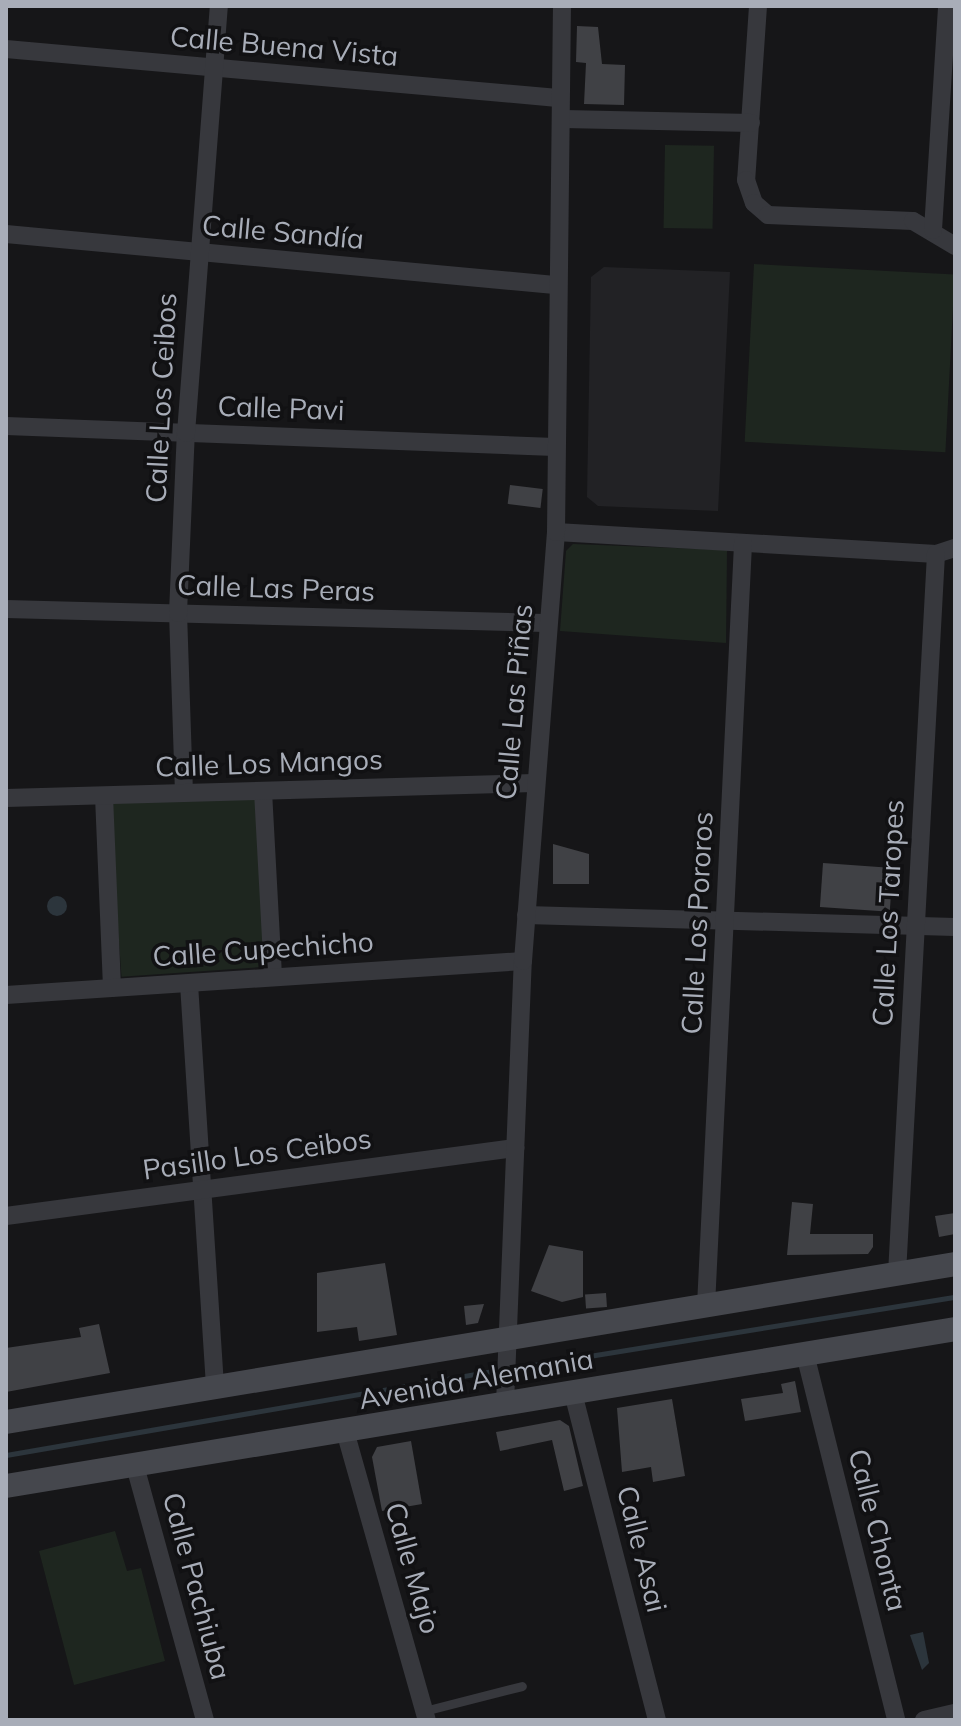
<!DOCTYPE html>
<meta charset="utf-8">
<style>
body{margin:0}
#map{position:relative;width:961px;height:1726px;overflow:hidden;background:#161618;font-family:Mulish,sans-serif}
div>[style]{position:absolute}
.built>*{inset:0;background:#222225}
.green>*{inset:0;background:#1e261f;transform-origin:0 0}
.water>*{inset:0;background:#2c353c}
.round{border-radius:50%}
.stream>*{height:5px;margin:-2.5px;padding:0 2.5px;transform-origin:2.5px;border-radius:2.5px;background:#2c353c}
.building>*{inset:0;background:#404145;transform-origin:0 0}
.service>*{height:9px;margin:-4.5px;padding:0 4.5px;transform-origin:4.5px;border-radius:4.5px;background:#37383d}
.minor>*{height:18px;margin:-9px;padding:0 9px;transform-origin:9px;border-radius:9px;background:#37383d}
.secondary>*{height:24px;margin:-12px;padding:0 12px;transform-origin:12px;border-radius:12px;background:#45474d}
span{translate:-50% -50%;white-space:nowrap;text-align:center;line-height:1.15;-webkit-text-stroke:7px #111113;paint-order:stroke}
.street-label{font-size:28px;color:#a8adb8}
.frame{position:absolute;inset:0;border:8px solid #a8adb8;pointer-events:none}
</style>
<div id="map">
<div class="built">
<i style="clip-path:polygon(604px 267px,730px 272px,718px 511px,598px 506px,587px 497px,591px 277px)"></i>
</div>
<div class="green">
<i style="left:665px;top:145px;width:49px;height:83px;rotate:1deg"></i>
<i style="left:754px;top:264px;width:201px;height:178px;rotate:3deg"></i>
<i style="clip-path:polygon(573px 544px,727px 550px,726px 643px,560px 631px,566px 551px)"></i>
<i style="left:256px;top:793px;width:174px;height:147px;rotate:86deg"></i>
<i style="clip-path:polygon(115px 1531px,127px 1571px,141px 1568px,165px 1661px,74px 1685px,39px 1551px)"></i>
</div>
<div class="water">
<i class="round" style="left:47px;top:896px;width:20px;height:20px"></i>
<i style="clip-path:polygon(923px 1632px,929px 1663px,922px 1670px,910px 1635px)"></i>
</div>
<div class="stream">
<i style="left:515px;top:1368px;width:446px;rotate:-9.2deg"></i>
<i style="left:6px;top:1455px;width:490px;rotate:-9.8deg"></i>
</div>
<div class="building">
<i style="clip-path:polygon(577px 26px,598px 27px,602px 64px,625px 65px,624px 105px,584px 104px,586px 63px,576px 62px)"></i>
<i style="left:510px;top:485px;width:33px;height:19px;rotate:7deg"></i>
<i style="clip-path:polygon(553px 844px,589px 854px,589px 884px,553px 884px)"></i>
<i style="left:823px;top:863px;width:70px;height:44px;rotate:4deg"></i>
<i style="clip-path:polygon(792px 1202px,813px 1204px,810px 1234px,873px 1234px,873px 1247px,868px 1254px,787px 1255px)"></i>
<i style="clip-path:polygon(955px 1213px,955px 1234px,939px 1237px,935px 1216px)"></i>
<i style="clip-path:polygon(549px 1245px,583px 1251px,583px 1297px,562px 1302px,531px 1291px)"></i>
<i style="clip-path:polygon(385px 1263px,397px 1335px,359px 1341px,357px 1327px,317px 1332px,317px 1273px)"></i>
<i style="left:606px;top:1293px;width:14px;height:21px;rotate:86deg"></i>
<i style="clip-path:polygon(484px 1304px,478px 1323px,466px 1325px,464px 1306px)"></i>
<i style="clip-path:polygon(99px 1324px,110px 1373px,6px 1392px,6px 1348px,81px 1337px,79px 1328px)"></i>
<i style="clip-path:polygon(795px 1381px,801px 1412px,745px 1421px,741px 1399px,783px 1393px,781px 1384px)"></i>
<i style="clip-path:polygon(672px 1399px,685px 1476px,653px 1482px,651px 1467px,622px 1472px,617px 1408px)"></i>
<i style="clip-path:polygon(560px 1420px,569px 1426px,583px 1486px,564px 1491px,552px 1440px,500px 1451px,496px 1432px)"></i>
<i style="clip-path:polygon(411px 1441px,422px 1504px,382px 1511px,372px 1457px,377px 1447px)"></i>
</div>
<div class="service">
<i style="left:424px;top:1711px;width:101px;rotate:-14.3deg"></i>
</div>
<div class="minor">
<i style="left:758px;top:6px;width:174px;rotate:93.9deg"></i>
<i style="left:746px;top:180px;width:24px;rotate:71deg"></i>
<i style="left:754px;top:203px;width:18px;rotate:41deg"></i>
<i style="left:768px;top:215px;width:145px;rotate:2.4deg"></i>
<i style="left:913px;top:221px;width:49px;rotate:30.8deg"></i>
<i style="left:6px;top:49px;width:554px;rotate:5.07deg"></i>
<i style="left:564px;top:119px;width:187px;rotate:1.2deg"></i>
<i style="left:933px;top:230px;width:224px;rotate:-86.4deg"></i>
<i style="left:6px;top:234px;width:551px;rotate:5.31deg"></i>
<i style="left:6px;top:426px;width:549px;rotate:2.19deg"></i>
<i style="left:556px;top:532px;width:381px;rotate:3.3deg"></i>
<i style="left:936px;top:554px;width:20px;rotate:-18deg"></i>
<i style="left:6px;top:609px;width:539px;rotate:1.49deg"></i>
<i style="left:263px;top:791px;width:183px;rotate:86.9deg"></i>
<i style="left:184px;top:793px;width:180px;rotate:-91.9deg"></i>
<i style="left:178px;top:613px;width:180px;rotate:-87.5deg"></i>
<i style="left:186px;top:433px;width:428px;rotate:-85.6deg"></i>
<i style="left:104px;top:796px;width:192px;rotate:87.6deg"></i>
<i style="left:6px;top:798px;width:528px;rotate:-1.63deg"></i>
<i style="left:526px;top:915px;width:429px;rotate:1.6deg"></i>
<i style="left:189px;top:984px;width:404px;rotate:86.3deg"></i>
<i style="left:6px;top:995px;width:518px;rotate:-3.76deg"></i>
<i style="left:6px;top:1216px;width:514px;rotate:-7.61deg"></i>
<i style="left:897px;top:1274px;width:721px;rotate:-86.9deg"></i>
<i style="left:706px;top:1306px;width:764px;rotate:-87.22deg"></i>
<i style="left:805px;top:1354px;width:377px;rotate:76deg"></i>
<i style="left:573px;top:1393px;width:338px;rotate:75.6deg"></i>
<i style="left:505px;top:1404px;width:443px;rotate:-87.7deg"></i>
<i style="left:523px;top:961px;width:430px;rotate:-85.6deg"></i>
<i style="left:556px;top:532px;width:526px;rotate:-89.35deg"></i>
<i style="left:345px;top:1431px;width:300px;rotate:74.2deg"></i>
<i style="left:135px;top:1466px;width:263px;rotate:74.6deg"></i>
<i style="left:924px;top:1720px;width:32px;rotate:-13deg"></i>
</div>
<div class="secondary">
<i style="left:6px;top:1422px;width:962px;rotate:-9.45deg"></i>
<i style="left:6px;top:1486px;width:962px;rotate:-9.39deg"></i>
</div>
<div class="street-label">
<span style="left:284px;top:46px;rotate:5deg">Calle Buena Vista</span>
<span style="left:283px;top:232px;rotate:5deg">Calle Sandía</span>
<span style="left:161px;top:398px;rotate:-87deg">Calle Los Ceibos</span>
<span style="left:281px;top:408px;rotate:2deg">Calle Pavi</span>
<span style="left:276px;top:588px;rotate:2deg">Calle Las Peras</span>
<span style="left:514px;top:702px;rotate:-85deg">Calle Las Piñas</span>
<span style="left:269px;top:763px;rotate:-2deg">Calle Los Mangos</span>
<span style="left:888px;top:913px;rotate:-87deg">Calle Los Taropes</span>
<span style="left:697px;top:923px;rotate:-87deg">Calle Los Pororos</span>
<span style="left:263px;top:949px;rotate:-4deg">Calle Cupechicho</span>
<span style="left:257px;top:1154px;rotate:-8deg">Pasillo Los Ceibos</span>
<span style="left:476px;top:1379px;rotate:-10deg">Avenida Alemania</span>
<span style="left:878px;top:1530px;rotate:76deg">Calle Chonta</span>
<span style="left:642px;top:1549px;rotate:76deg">Calle Asai</span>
<span style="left:413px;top:1568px;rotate:74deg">Calle Majo</span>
<span style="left:197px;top:1586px;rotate:75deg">Calle Pachiuba</span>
</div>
<div class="frame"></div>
</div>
